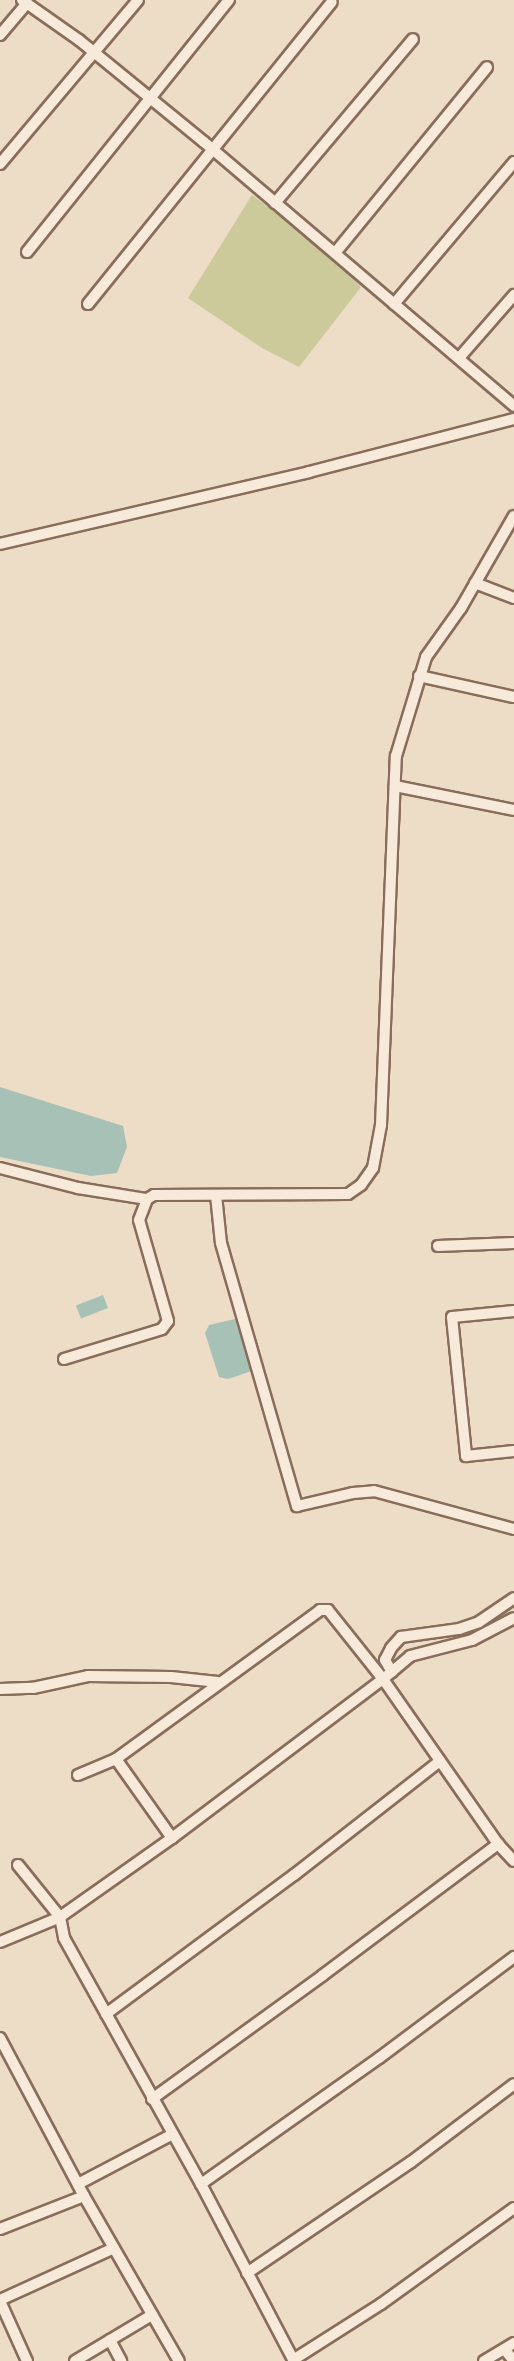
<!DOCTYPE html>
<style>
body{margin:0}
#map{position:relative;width:514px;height:2361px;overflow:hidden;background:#eddcc6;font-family:"IBM Plex Serif",serif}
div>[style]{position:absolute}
.green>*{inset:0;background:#ccca9a}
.water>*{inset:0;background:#a8c1b6;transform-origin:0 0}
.roads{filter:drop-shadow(2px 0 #896d5c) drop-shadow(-2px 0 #896d5c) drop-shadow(0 2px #896d5c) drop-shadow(0 -2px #896d5c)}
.street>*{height:10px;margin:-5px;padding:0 5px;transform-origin:5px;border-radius:5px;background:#f8eada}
span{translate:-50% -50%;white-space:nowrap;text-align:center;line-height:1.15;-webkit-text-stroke:4.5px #f5e7d6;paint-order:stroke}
</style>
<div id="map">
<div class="green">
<i style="clip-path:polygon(252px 195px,329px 253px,361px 287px,299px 367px,262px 348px,188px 298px)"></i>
</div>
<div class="water">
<i style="clip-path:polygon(0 1087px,123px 1126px,127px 1147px,117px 1173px,91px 1176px,0 1157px)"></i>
<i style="left:103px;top:1295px;width:14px;height:29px;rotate:69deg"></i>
<i style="clip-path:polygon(235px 1319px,241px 1324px,253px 1366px,249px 1372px,228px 1379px,219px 1377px,205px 1333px,209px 1325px)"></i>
</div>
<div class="roads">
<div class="street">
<i style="left:22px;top:0;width:70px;rotate:35.1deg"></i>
<i style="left:79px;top:40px;width:161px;rotate:39.2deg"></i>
<i style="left:204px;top:142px;width:407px;rotate:40.4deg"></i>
<i style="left:0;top:35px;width:42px;rotate:-49.8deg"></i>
<i style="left:0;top:164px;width:214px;rotate:-49.9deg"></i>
<i style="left:275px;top:203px;width:214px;rotate:-49.9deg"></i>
<i style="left:27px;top:252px;width:323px;rotate:-51.3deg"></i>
<i style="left:335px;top:253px;width:240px;rotate:-50.7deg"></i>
<i style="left:88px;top:304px;width:388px;rotate:-51.1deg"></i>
<i style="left:394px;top:304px;width:186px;rotate:-49.8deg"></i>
<i style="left:459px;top:358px;width:84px;rotate:-48.9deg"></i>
<i style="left:0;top:544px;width:317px;rotate:-13.1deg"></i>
<i style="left:309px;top:472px;width:212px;rotate:-14.5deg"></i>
<i style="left:475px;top:583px;width:42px;rotate:21deg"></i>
<i style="left:419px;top:676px;width:97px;rotate:12.5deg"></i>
<i style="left:395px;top:786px;width:121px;rotate:11.4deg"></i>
<i style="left:0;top:1168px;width:81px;rotate:14.4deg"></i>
<i style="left:78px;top:1188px;width:70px;rotate:9.1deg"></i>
<i style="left:216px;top:1195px;width:48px;rotate:84.1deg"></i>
<i style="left:221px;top:1243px;width:274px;rotate:73.9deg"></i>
<i style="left:297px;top:1506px;width:57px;rotate:-13.1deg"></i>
<i style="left:353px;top:1493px;width:21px;rotate:-5deg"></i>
<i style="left:374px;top:1491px;width:145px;rotate:15.2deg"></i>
<i style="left:438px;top:1246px;width:76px;rotate:-2.3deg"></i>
<i style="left:514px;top:1311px;width:62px;rotate:174.5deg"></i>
<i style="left:452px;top:1317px;width:140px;rotate:84.2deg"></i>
<i style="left:466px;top:1456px;width:48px;rotate:-5.9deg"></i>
<i style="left:64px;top:1359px;width:102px;rotate:-17deg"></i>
<i style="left:162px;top:1329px;width:10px;rotate:-53deg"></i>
<i style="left:168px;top:1321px;width:105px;rotate:-106deg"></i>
<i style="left:139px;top:1220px;width:22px;rotate:-69deg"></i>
<i style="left:147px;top:1199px;width:8px;rotate:-30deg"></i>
<i style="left:154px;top:1195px;width:194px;rotate:-0.3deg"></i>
<i style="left:348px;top:1194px;width:16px;rotate:-35deg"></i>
<i style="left:361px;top:1185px;width:21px;rotate:-55deg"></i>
<i style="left:373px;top:1168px;width:44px;rotate:-79.5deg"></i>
<i style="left:381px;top:1125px;width:369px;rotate:-87.7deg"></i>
<i style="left:396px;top:756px;width:103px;rotate:-73.1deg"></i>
<i style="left:426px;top:657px;width:60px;rotate:-54.5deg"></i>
<i style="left:461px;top:608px;width:106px;rotate:-60.1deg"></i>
<i style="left:392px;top:1672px;width:14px;rotate:-120deg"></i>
<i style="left:385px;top:1660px;width:13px;rotate:-63deg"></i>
<i style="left:391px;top:1648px;width:15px;rotate:-48deg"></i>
<i style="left:401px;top:1637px;width:59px;rotate:-7.9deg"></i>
<i style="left:459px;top:1629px;width:21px;rotate:-19deg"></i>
<i style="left:479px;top:1622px;width:42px;rotate:-34.4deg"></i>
<i style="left:0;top:1689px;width:33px;rotate:-2deg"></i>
<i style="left:33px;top:1688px;width:56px;rotate:-12.3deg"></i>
<i style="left:88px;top:1676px;width:83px;rotate:0.7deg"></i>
<i style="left:171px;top:1677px;width:47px;rotate:6.1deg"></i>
<i style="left:116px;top:1759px;width:97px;rotate:54.7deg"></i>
<i style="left:78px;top:1775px;width:41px;rotate:-22.8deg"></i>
<i style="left:116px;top:1759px;width:253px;rotate:-36.1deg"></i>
<i style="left:320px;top:1610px;width:8px"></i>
<i style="left:328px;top:1610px;width:88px;rotate:51.4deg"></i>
<i style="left:383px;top:1679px;width:201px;rotate:55.1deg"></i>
<i style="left:498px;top:1844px;width:23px;rotate:47deg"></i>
<i style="left:18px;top:1865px;width:67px;rotate:51.1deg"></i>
<i style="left:60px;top:1917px;width:21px;rotate:79deg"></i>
<i style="left:64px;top:1938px;width:282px;rotate:60.9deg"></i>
<i style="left:201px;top:2184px;width:200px;rotate:62.3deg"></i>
<i style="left:0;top:1942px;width:65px;rotate:-22.6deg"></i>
<i style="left:60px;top:1917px;width:137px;rotate:-35.2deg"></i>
<i style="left:172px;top:1838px;width:264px;rotate:-37deg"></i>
<i style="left:383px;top:1679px;width:35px;rotate:-40deg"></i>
<i style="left:410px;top:1656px;width:64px;rotate:-14.5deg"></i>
<i style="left:472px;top:1640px;width:47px;rotate:-27.6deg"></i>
<i style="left:106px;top:2014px;width:234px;rotate:-36.5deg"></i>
<i style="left:294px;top:1875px;width:185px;rotate:-38deg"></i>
<i style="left:0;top:2038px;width:179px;rotate:62deg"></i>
<i style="left:84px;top:2196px;width:190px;rotate:60.1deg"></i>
<i style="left:152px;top:2099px;width:211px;rotate:-35.9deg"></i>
<i style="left:323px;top:1975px;width:219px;rotate:-36.8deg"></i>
<i style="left:78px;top:2184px;width:107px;rotate:-27.8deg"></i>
<i style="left:201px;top:2184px;width:218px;rotate:-35.3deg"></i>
<i style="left:379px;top:2058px;width:169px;rotate:-36.8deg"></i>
<i style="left:0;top:2229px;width:90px;rotate:-21.4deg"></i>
<i style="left:247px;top:2273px;width:198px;rotate:-34.1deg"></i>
<i style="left:411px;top:2162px;width:129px;rotate:-37.1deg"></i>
<i style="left:0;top:2300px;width:125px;rotate:-24.5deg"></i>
<i style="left:0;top:2301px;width:66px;rotate:65.8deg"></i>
<i style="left:110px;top:2340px;width:24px;rotate:62deg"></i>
<i style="left:505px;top:2350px;width:14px;rotate:51deg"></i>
<i style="left:293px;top:2360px;width:104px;rotate:-32.5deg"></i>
<i style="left:381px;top:2304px;width:164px;rotate:-35.8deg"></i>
<i style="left:75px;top:2361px;width:90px;rotate:-30.9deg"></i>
<i style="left:484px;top:2361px;width:35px;rotate:-31deg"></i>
</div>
</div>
</div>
